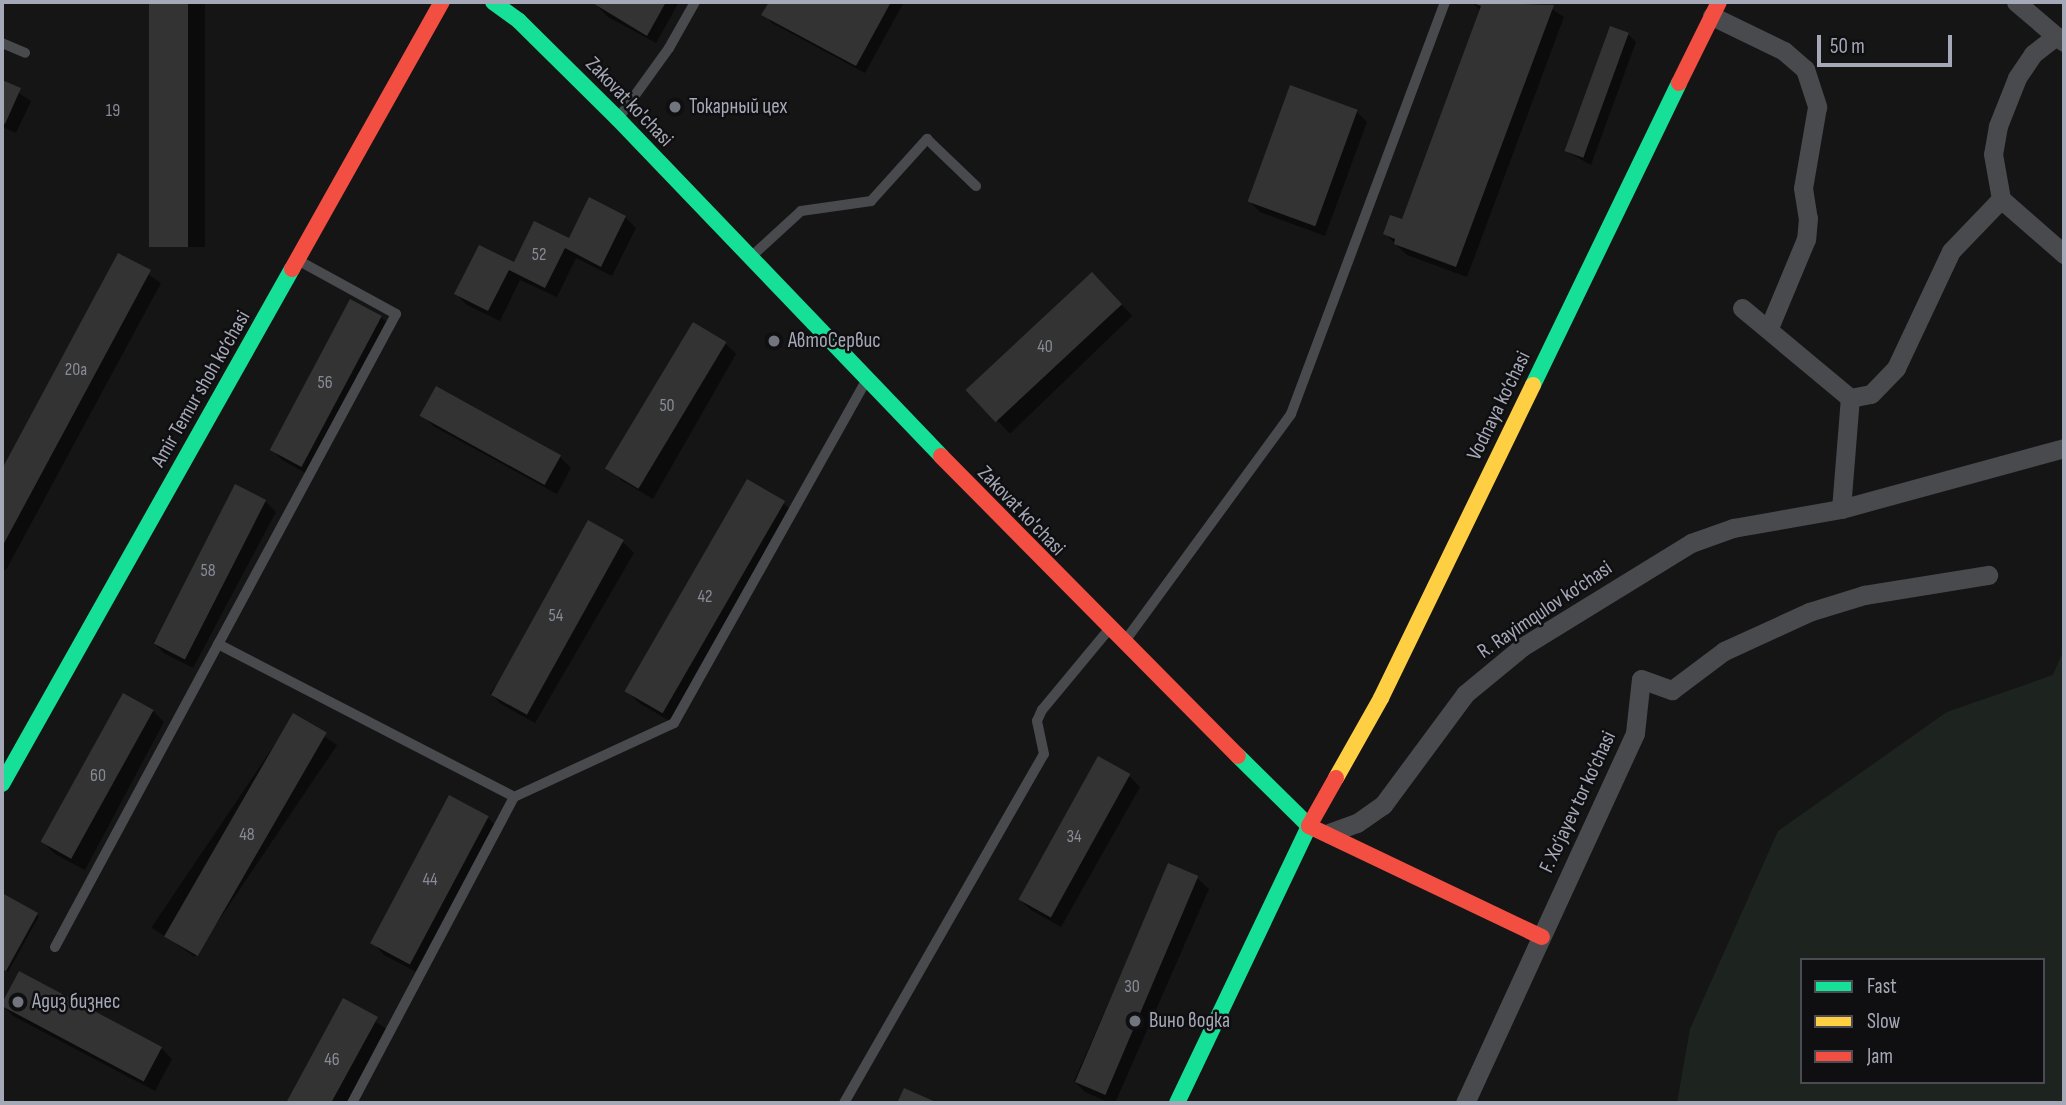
<!DOCTYPE html>
<meta charset="utf-8">
<style>
body{margin:0}
#map{position:relative;width:2066px;height:1105px;overflow:hidden;background:#151515;font-family:"Sofia Sans Condensed",sans-serif}
div>[style]{position:absolute}
.green>*{inset:0;background:#1d241f}
.shadow>*{inset:0;background:#0007;transform-origin:0 0}
.building>*{inset:0;background:#333334;transform-origin:0 0}
.lane>*{height:10px;margin:-5px;padding:0 5px;transform-origin:5px;border-radius:5px;background:#494a4e}
.street>*{height:19px;margin:-9.5px;padding:0 9.5px;transform-origin:9.5px;border-radius:9.5px;background:#494a4e}
.fast>*{height:16px;margin:-8px;padding:0 8px;transform-origin:8px;border-radius:8px;background:#16e098}
.slow>*{height:16px;margin:-8px;padding:0 8px;transform-origin:8px;border-radius:8px;background:#ffcf43}
.jam>*{height:16px;margin:-8px;padding:0 8px;transform-origin:8px;border-radius:8px;background:#f24e42}
.dots>*{width:19px;height:19px;translate:-50% -50%;box-sizing:border-box;border:4px solid #0f0f11;border-radius:50%}
span{translate:-50% -50%;white-space:nowrap;text-align:center;line-height:1.15;-webkit-text-stroke:5px #0f0f11;paint-order:stroke}
.number-label{font-size:18px;color:#888b96}
.number-label span{-webkit-text-stroke-width:0}
.street-label{font-size:21px;color:#a5a8b7}
.poi-label{font-size:21px;color:#a5a8b7}
.left{translate:0 -50%;text-align:left}
.frame{position:absolute;inset:0;border:4px solid #a5a8b7;pointer-events:none}
.legend{position:absolute;left:1800px;top:958px;width:245px;height:126px;box-sizing:border-box;background:#0f0f11;border:2px solid #4b4c53;margin:0;padding:9px 12px;list-style:none;font-size:21px;color:#a5a8b7}
.legend li{display:flex;align-items:center;gap:14px;height:35px}
.legend b{width:35px;border:2px solid #4b4c53}
.scale{position:absolute;left:1817px;top:35px;width:135px;height:32px;box-sizing:border-box;border:4px solid #a5a8b7;border-top:0;padding-left:9px;font-size:21px;line-height:24px;white-space:nowrap;color:#a5a8b7;-webkit-text-stroke:5px #0f0f11;paint-order:stroke}
</style>
<div id="map">
<div class="green">
<i style="clip-path:polygon(evenodd,2064px 649px,2064px 1103px,1677px 1103px,1690px 1029px,1778px 831px,1947px 712px,2053px 675px,2064px 649px,1802px 960px,2043px 960px,2043px 1082px,1802px 1082px,1802px 960px)"></i>
</div>
<div class="shadow">
<i style="left:151px;top:2px;width:54px;height:245px"></i>
<i style="clip-path:polygon(593px 2px,679px 2px,656px 43px,608px 17px)"></i>
<i style="clip-path:polygon(771px 2px,904px 2px,865px 73px,772px 23px,764px 14px)"></i>
<i style="clip-path:polygon(1472px 2px,1541px 2px,1564px 17px,1467px 277px,1407px 255px,1385px 234px,1403px 222px,1481px 11px)"></i>
<i style="clip-path:polygon(1628px 34px,1636px 42px,1591px 165px,1566px 151px)"></i>
<i style="clip-path:polygon(2px 82px,31px 101px,16px 133px,2px 127px)"></i>
<i style="clip-path:polygon(1356px 111px,1367px 122px,1325px 236px,1260px 212px,1249px 201px)"></i>
<i style="clip-path:polygon(625px 217px,636px 228px,612px 276px,576px 258px,557px 297px,520px 280px,500px 321px,467px 305px,456px 294px)"></i>
<i style="clip-path:polygon(119px 255px,161px 283px,6px 570px,2px 568px,2px 473px)"></i>
<i style="left:1092px;top:274px;width:58px;height:170px;rotate:46deg"></i>
<i style="clip-path:polygon(381px 317px,392px 328px,311px 476px,282px 460px,271px 449px)"></i>
<i style="clip-path:polygon(725px 343px,736px 354px,653px 499px,621px 480px,610px 469px)"></i>
<i style="clip-path:polygon(436px 389px,560px 457px,571px 468px,557px 494px,433px 426px,422px 415px)"></i>
<i style="clip-path:polygon(265px 501px,276px 512px,193px 668px,164px 653px,153px 642px)"></i>
<i style="clip-path:polygon(783px 503px,795px 514px,675px 724px,639px 703px,628px 692px)"></i>
<i style="clip-path:polygon(623px 542px,634px 553px,535px 723px,501px 704px,490px 693px)"></i>
<i style="clip-path:polygon(153px 711px,164px 722px,85px 870px,55px 854px,44px 843px)"></i>
<i style="left:294px;top:716px;width:52px;height:255px;rotate:34deg"></i>
<i style="clip-path:polygon(1129px 776px,1140px 787px,1061px 927px,1031px 910px,1019px 899px)"></i>
<i style="clip-path:polygon(488px 818px,499px 829px,422px 975px,384px 955px,373px 943px)"></i>
<i style="clip-path:polygon(1169px 865px,1197px 878px,1209px 889px,1115px 1103px,1110px 1103px,1085px 1092px,1074px 1081px)"></i>
<i style="clip-path:polygon(2px 895px,39px 916px,8px 972px,2px 968px)"></i>
<i style="clip-path:polygon(19px 973px,161px 1048px,172px 1059px,155px 1091px,13px 1016px,2px 1005px)"></i>
<i style="clip-path:polygon(344px 1001px,388px 1030px,348px 1103px,288px 1103px)"></i>
</div>
<div class="building">
<i style="left:149px;top:2px;width:39px;height:245px"></i>
<i style="clip-path:polygon(591px 2px,666px 2px,647px 36px)"></i>
<i style="clip-path:polygon(769px 2px,891px 2px,856px 66px,761px 15px)"></i>
<i style="clip-path:polygon(1470px 2px,1554px 5px,1456px 267px,1394px 244px,1395px 239px,1383px 234px,1390px 215px,1402px 219px,1481px 6px)"></i>
<i style="left:1610px;top:26px;width:20px;height:133px;rotate:20deg"></i>
<i style="clip-path:polygon(2px 80px,21px 88px,5px 124px,2px 122px)"></i>
<i style="left:1290px;top:85px;width:72px;height:124px;rotate:20deg"></i>
<i style="clip-path:polygon(589px 197px,626px 216px,601px 267px,565px 248px,545px 288px,509px 270px,488px 311px,454px 294px,479px 245px,514px 262px,534px 221px,569px 238px)"></i>
<i style="clip-path:polygon(118px 253px,151px 270px,2px 547px,2px 469px)"></i>
<i style="left:1092px;top:272px;width:44px;height:173px;rotate:47deg"></i>
<i style="left:350px;top:299px;width:36px;height:171px;rotate:28deg"></i>
<i style="left:693px;top:322px;width:39px;height:171px;rotate:31deg"></i>
<i style="left:436px;top:386px;width:143px;height:34px;rotate:29deg"></i>
<i style="left:747px;top:479px;width:44px;height:245px;rotate:30deg"></i>
<i style="left:235px;top:484px;width:35px;height:179px;rotate:27deg"></i>
<i style="left:588px;top:520px;width:41px;height:200px;rotate:29deg"></i>
<i style="left:123px;top:693px;width:35px;height:170px;rotate:29deg"></i>
<i style="left:293px;top:713px;width:39px;height:258px;rotate:30deg"></i>
<i style="left:1098px;top:756px;width:37px;height:164px;rotate:29deg"></i>
<i style="left:449px;top:795px;width:45px;height:168px;rotate:28deg"></i>
<i style="left:1168px;top:863px;width:33px;height:238px;rotate:23deg"></i>
<i style="clip-path:polygon(2px 893px,38px 913px,6px 971px,2px 969px)"></i>
<i style="left:19px;top:971px;width:162px;height:39px;rotate:28deg"></i>
<i style="clip-path:polygon(343px 998px,378px 1017px,331px 1103px,286px 1103px)"></i>
<i style="clip-path:polygon(904px 1088px,938px 1103px,897px 1103px)"></i>
</div>
<div class="lane">
<i style="left:2px;top:43px;width:25px;rotate:23deg"></i>
<i style="left:620px;top:116px;width:84px;rotate:-54.2deg"></i>
<i style="left:669px;top:48px;width:53px;rotate:-60.5deg"></i>
<i style="left:753px;top:255px;width:65px;rotate:-42.5deg"></i>
<i style="left:801px;top:211px;width:71px;rotate:-8.1deg"></i>
<i style="left:871px;top:201px;width:84px;rotate:-47.9deg"></i>
<i style="left:927px;top:139px;width:68px;rotate:43.8deg"></i>
<i style="left:1125px;top:641px;width:281px;rotate:-53.8deg"></i>
<i style="left:1291px;top:414px;width:440px;rotate:-69.5deg"></i>
<i style="left:218px;top:644px;width:333px;rotate:27.3deg"></i>
<i style="left:55px;top:947px;width:719px;rotate:-61.69deg"></i>
<i style="left:396px;top:314px;width:111px;rotate:-151.3deg"></i>
<i style="left:352px;top:1103px;width:346px;rotate:-62.1deg"></i>
<i style="left:514px;top:797px;width:176px;rotate:-24.8deg"></i>
<i style="left:674px;top:723px;width:392px;rotate:-60.7deg"></i>
<i style="left:844px;top:1103px;width:402px;rotate:-60.2deg"></i>
<i style="left:1044px;top:754px;width:34px;rotate:-102deg"></i>
<i style="left:1037px;top:721px;width:12px;rotate:-66deg"></i>
<i style="left:1042px;top:710px;width:100px;rotate:-50.3deg"></i>
</div>
<div class="street">
<i style="left:2016px;top:2px;width:52px;rotate:40.4deg"></i>
<i style="left:1712px;top:16px;width:80px;rotate:25.9deg"></i>
<i style="left:1784px;top:51px;width:28px;rotate:41deg"></i>
<i style="left:1805px;top:69px;width:40px;rotate:72deg"></i>
<i style="left:1817px;top:107px;width:82px;rotate:99.8deg"></i>
<i style="left:1803px;top:188px;width:30px;rotate:81deg"></i>
<i style="left:1808px;top:218px;width:21px;rotate:95deg"></i>
<i style="left:1806px;top:239px;width:96px;rotate:112.6deg"></i>
<i style="left:2064px;top:42px;width:10px;rotate:-143deg"></i>
<i style="left:2056px;top:36px;width:29px;rotate:142deg"></i>
<i style="left:2033px;top:54px;width:29px;rotate:124deg"></i>
<i style="left:2017px;top:78px;width:52px;rotate:111.6deg"></i>
<i style="left:1998px;top:126px;width:28px;rotate:100deg"></i>
<i style="left:1993px;top:154px;width:46px;rotate:79.9deg"></i>
<i style="left:2001px;top:199px;width:84px;rotate:41.1deg"></i>
<i style="left:1742px;top:308px;width:141px;rotate:39.8deg"></i>
<i style="left:1841px;top:509px;width:111px;rotate:-85.4deg"></i>
<i style="left:1850px;top:398px;width:21px;rotate:-11deg"></i>
<i style="left:1871px;top:394px;width:36px;rotate:-46deg"></i>
<i style="left:1896px;top:368px;width:129px;rotate:-64.8deg"></i>
<i style="left:1951px;top:251px;width:72px;rotate:-46.1deg"></i>
<i style="left:1329px;top:833px;width:30px;rotate:-20deg"></i>
<i style="left:1357px;top:823px;width:32px;rotate:-35deg"></i>
<i style="left:1383px;top:805px;width:138px;rotate:-53.5deg"></i>
<i style="left:1465px;top:694px;width:74px;rotate:-39.5deg"></i>
<i style="left:1522px;top:647px;width:198px;rotate:-31.6deg"></i>
<i style="left:1691px;top:543px;width:45px;rotate:-19.7deg"></i>
<i style="left:1733px;top:528px;width:110px;rotate:-10deg"></i>
<i style="left:1841px;top:509px;width:231px;rotate:-15.3deg"></i>
<i style="left:1465px;top:1103px;width:407px;rotate:-65.3deg"></i>
<i style="left:1635px;top:733px;width:54px;rotate:-83.7deg"></i>
<i style="left:1641px;top:679px;width:33px;rotate:20deg"></i>
<i style="left:1672px;top:690px;width:65px;rotate:-36.9deg"></i>
<i style="left:1724px;top:651px;width:94px;rotate:-24.6deg"></i>
<i style="left:1809px;top:612px;width:58px;rotate:-17.2deg"></i>
<i style="left:1864px;top:595px;width:126px;rotate:-9.2deg"></i>
</div>
<div class="fast">
<i style="left:493px;top:2px;width:32px;rotate:36deg"></i>
<i style="left:519px;top:21px;width:139px;rotate:44.7deg"></i>
<i style="left:618px;top:119px;width:467px;rotate:46.2deg"></i>
<i style="left:1533px;top:385px;width:335px;rotate:-64.2deg"></i>
<i style="left:2px;top:784px;width:591px;rotate:-60.62deg"></i>
<i style="left:1177px;top:1103px;width:307px;rotate:-64.5deg"></i>
<i style="left:1309px;top:826px;width:100px;rotate:-135.4deg"></i>
</div>
<div class="slow">
<i style="left:1336px;top:778px;width:92px;rotate:-60.6deg"></i>
<i style="left:1381px;top:698px;width:348px;rotate:-64.1deg"></i>
</div>
<div class="jam">
<i style="left:1679px;top:83px;width:90px;rotate:-63.7deg"></i>
<i style="left:292px;top:269px;width:306px;rotate:-60.7deg"></i>
<i style="left:941px;top:456px;width:422px;rotate:45.3deg"></i>
<i style="left:1336px;top:778px;width:55px;rotate:119.4deg"></i>
<i style="left:1309px;top:826px;width:258px;rotate:25.5deg"></i>
</div>
<div class="dots">
<i style="left:675px;top:107px;background:#73757e"></i>
<i style="left:774px;top:341px;background:#73757e"></i>
<i style="left:18px;top:1002px;background:#73757e"></i>
<i style="left:1135px;top:1021px;background:#73757e"></i>
</div>
<div class="number-label">
<span style="left:113px;top:111px">19</span>
<span style="left:539px;top:255px">52</span>
<span style="left:1045px;top:347px">40</span>
<span style="left:76px;top:370px">20a</span>
<span style="left:325px;top:383px">56</span>
<span style="left:667px;top:406px">50</span>
<span style="left:208px;top:571px">58</span>
<span style="left:705px;top:597px">42</span>
<span style="left:556px;top:616px">54</span>
<span style="left:98px;top:776px">60</span>
<span style="left:247px;top:835px">48</span>
<span style="left:1074px;top:837px">34</span>
<span style="left:430px;top:880px">44</span>
<span style="left:1132px;top:987px">30</span>
<span style="left:332px;top:1060px">46</span>
</div>
<div class="street-label">
<span style="left:629px;top:102px;rotate:46deg">Zakovat ko'chasi</span>
<span style="left:201px;top:389px;rotate:-60deg">Amir Temur shoh ko‘chasi</span>
<span style="left:1499px;top:406px;rotate:-64deg">Vodnaya ko‘chasi</span>
<span style="left:1021px;top:511px;rotate:46deg">Zakovat ko'chasi</span>
<span style="left:1545px;top:610px;rotate:-34deg">R. Rayimqulov ko‘chasi</span>
<span style="left:1578px;top:802px;rotate:-65deg">F. Xo‘jayev tor ko‘chasi</span>
</div>
<div class="poi-label">
<span class="left" style="left:689px;top:107px">Токарный цех</span>
<span class="left" style="left:788px;top:341px">АвтоСервис</span>
<span class="left" style="left:32px;top:1002px">Адиз бизнес</span>
<span class="left" style="left:1149px;top:1021px">Вино водка</span>
</div>
<div class="frame"></div>
<ul class="legend">
<li><b style="height:9px;background:#16e098"></b>Fast</li>
<li><b style="height:9px;background:#ffcf43"></b>Slow</li>
<li><b style="height:9px;background:#f24e42"></b>Jam</li>
</ul>
<div class="scale">50 m</div>
</div>
